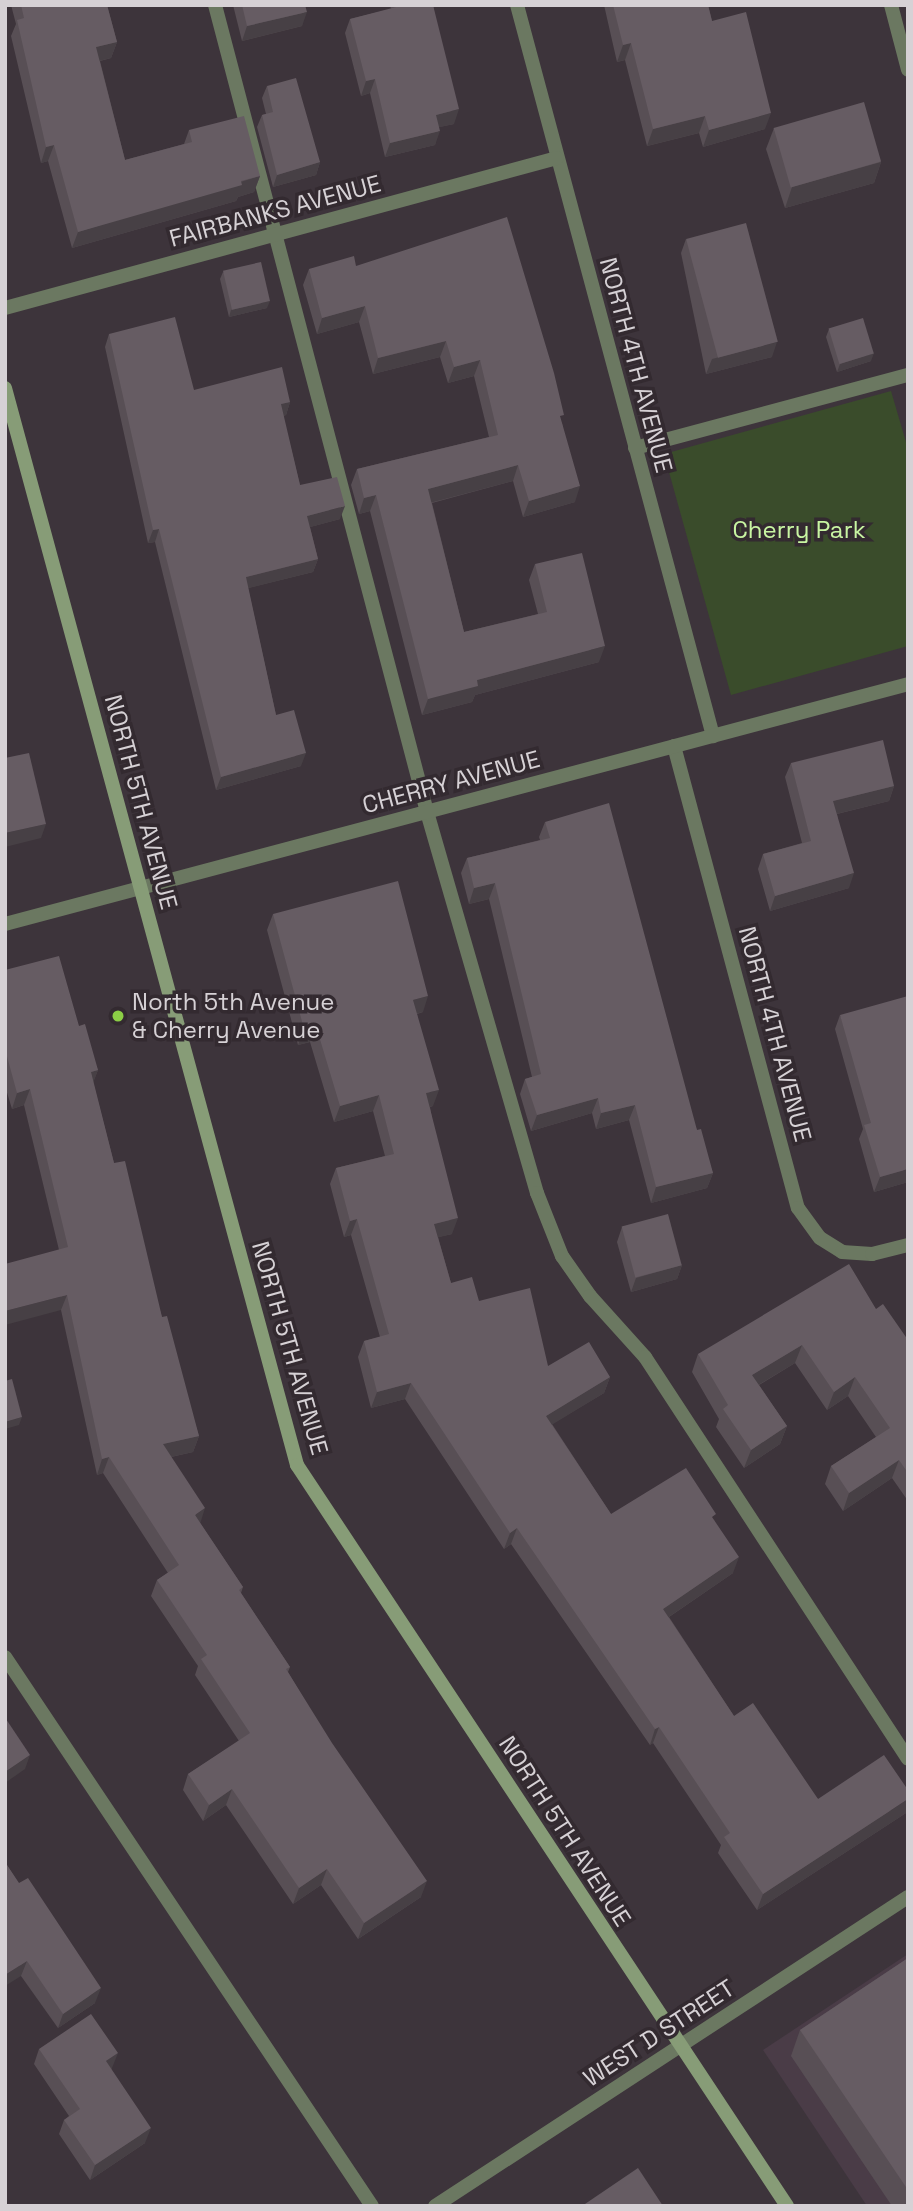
<!DOCTYPE html>
<style>
body{margin:0}
#map{position:relative;width:913px;height:2211px;overflow:hidden;background:#3d343b;font-family:"Space Grotesk",sans-serif}
div>[style]{position:absolute}
.built>*{inset:0;background:#4a3c47}
.green>*{inset:0;background:#3a4c2b}
.lane>*{height:14px;margin:-7px;padding:0 7px;transform-origin:7px;border-radius:7px;background:#6b7861}
.street>*{height:14px;margin:-7px;padding:0 7px;transform-origin:7px;border-radius:7px;background:#6b7861}
.secondary>*{height:14px;margin:-7px;padding:0 7px;transform-origin:7px;border-radius:7px;background:#879c77}
.wall>*{inset:0;background:#584f55}
.shaded-wall>*{inset:0;background:#474045}
.building>*{inset:0;background:#665c63;transform-origin:0 0}
.dots>*{width:19px;height:19px;translate:-50% -50%;box-sizing:border-box;border:4px solid #332a30;border-radius:50%}
span{translate:-50% -50%;white-space:nowrap;text-align:center;line-height:1.15;-webkit-text-stroke:7px #332a30;paint-order:stroke}
.street-label{font-size:24px;color:#d6d1d5}
.park-label{font-size:24px;color:#c8f5a2}
.poi-label{font-size:24px;color:#d6d1d5}
.left{translate:0 -50%;text-align:left}
.frame{position:absolute;inset:0;border:7px solid #d6d1d5;pointer-events:none}
</style>
<div id="map">
<div class="built">
<i style="clip-path:polygon(908px 1954px,908px 2206px,867px 2206px,763px 2050px)"></i>
</div>
<div class="green">
<i style="clip-path:polygon(891px 391px,908px 449px,908px 646px,731px 695px,664px 454px)"></i>
</div>
<div class="lane">
<i style="left:215px;top:5px;width:834px;rotate:75.28deg"></i>
<i style="left:427px;top:812px;width:397px;rotate:73.9deg"></i>
<i style="left:537px;top:1193px;width:68px;rotate:68.4deg"></i>
<i style="left:562px;top:1256px;width:49px;rotate:55deg"></i>
<i style="left:590px;top:1296px;width:82px;rotate:48deg"></i>
<i style="left:645px;top:1357px;width:480px;rotate:56.8deg"></i>
<i style="left:891px;top:5px;width:67px;rotate:75.3deg"></i>
<i style="left:635px;top:448px;width:283px;rotate:-15deg"></i>
<i style="left:5px;top:1657px;width:660px;rotate:56.24deg"></i>
</div>
<div class="street">
<i style="left:517px;top:5px;width:757px;rotate:74.99deg"></i>
<i style="left:5px;top:308px;width:572px;rotate:-15.2deg"></i>
<i style="left:674px;top:746px;width:478px;rotate:75deg"></i>
<i style="left:798px;top:1208px;width:37px;rotate:54deg"></i>
<i style="left:820px;top:1238px;width:26px;rotate:32deg"></i>
<i style="left:842px;top:1252px;width:30px;rotate:4deg"></i>
<i style="left:872px;top:1254px;width:37px;rotate:-14deg"></i>
<i style="left:5px;top:924px;width:934px;rotate:-14.88deg"></i>
<i style="left:435px;top:2206px;width:565px;rotate:-33.16deg"></i>
</div>
<div class="secondary">
<i style="left:5px;top:388px;width:1116px;rotate:74.83deg"></i>
<i style="left:297px;top:1465px;width:888px;rotate:56.52deg"></i>
</div>
<div class="wall">
<i style="clip-path:polygon(11px 5px,107px 5px,117px 42px,111px 58px,100px 61px,125px 160px,184px 144px,189px 130px,260px 176px,254px 192px,238px 197px,236px 201px,72px 248px,48px 161px,41px 163px,11px 36px,16px 24px)"></i>
<i style="clip-path:polygon(233px 5px,305px 5px,302px 26px,242px 41px)"></i>
<i style="clip-path:polygon(390px 5px,433px 5px,454px 124px,439px 127px,435px 145px,385px 157px,370px 93px,361px 96px,345px 33px,350px 19px,391px 9px)"></i>
<i style="clip-path:polygon(604px 5px,708px 5px,712px 21px,765px 129px,703px 147px,699px 133px,647px 146px,625px 60px,617px 62px)"></i>
<i style="clip-path:polygon(267px 86px,320px 162px,316px 175px,273px 187px,257px 127px,262px 115px,266px 114px,262px 98px)"></i>
<i style="clip-path:polygon(774px 128px,881px 162px,874px 183px,785px 208px,766px 149px)"></i>
<i style="clip-path:polygon(686px 239px,772px 357px,706px 374px,681px 253px)"></i>
<i style="clip-path:polygon(356px 266px,562px 423px,575px 502px,523px 517px,513px 481px,432px 503px,464px 632px,538px 614px,529px 580px,535px 564px,599px 662px,475px 695px,472px 702px,422px 715px,370px 511px,359px 514px,351px 485px,357px 469px,489px 437px,474px 376px,448px 383px,440px 357px,373px 374px,359px 322px,317px 334px,303px 285px,309px 269px)"></i>
<i style="clip-path:polygon(223px 272px,267px 308px,229px 317px,220px 279px)"></i>
<i style="clip-path:polygon(829px 329px,871px 361px,837px 372px,826px 337px)"></i>
<i style="clip-path:polygon(109px 334px,194px 390px,290px 402px,286px 415px,283px 416px,300px 485px,340px 519px,310px 527px,318px 559px,313px 572px,248px 588px,276px 715px,301px 766px,216px 790px,155px 542px,148px 543px,105px 347px)"></i>
<i style="clip-path:polygon(791px 763px,894px 786px,889px 801px,837px 814px,849px 888px,770px 911px,758px 869px,763px 854px,802px 843px,785px 777px)"></i>
<i style="clip-path:polygon(545px 822px,697px 1130px,713px 1173px,707px 1188px,651px 1203px,629px 1120px,596px 1129px,592px 1113px,531px 1131px,520px 1094px,525px 1079px,532px 1077px,489px 899px,469px 904px,461px 873px,467px 858px,540px 840px,539px 837px)"></i>
<i style="clip-path:polygon(273px 914px,423px 1012px,417px 1014px,433px 1106px,430px 1107px,452px 1234px,438px 1237px,451px 1283px,479px 1301px,548px 1366px,610px 1377px,604px 1393px,552px 1424px,611px 1514px,714px 1520px,733px 1573px,669px 1617px,734px 1716px,818px 1799px,906px 1813px,757px 1910px,718px 1853px,721px 1845px,653px 1743px,650px 1745px,511px 1544px,504px 1549px,405px 1399px,371px 1408px,358px 1357px,364px 1341px,380px 1337px,351px 1235px,344px 1237px,330px 1184px,336px 1168px,385px 1156px,373px 1111px,334px 1122px,310px 1042px,298px 1045px,267px 930px)"></i>
<i style="clip-path:polygon(5px 970px,79px 1026px,98px 1070px,93px 1082px,114px 1163px,199px 1436px,193px 1452px,171px 1457px,200px 1523px,243px 1587px,241px 1593px,290px 1667px,288px 1672px,421px 1897px,358px 1939px,321px 1885px,293px 1904px,226px 1805px,203px 1821px,183px 1790px,188px 1774px,239px 1741px,195px 1675px,198px 1666px,151px 1596px,157px 1580px,168px 1573px,103px 1473px,97px 1475px,61px 1310px,59px 1250px,24px 1105px,12px 1109px,5px 1086px)"></i>
<i style="clip-path:polygon(840px 1015px,908px 1182px,874px 1192px,859px 1139px,863px 1129px,835px 1029px)"></i>
<i style="clip-path:polygon(622px 1227px,682px 1265px,677px 1279px,631px 1292px,617px 1242px)"></i>
<i style="clip-path:polygon(876px 1309px,908px 1340px,908px 1501px,892px 1478px,843px 1511px,825px 1484px,831px 1466px,876px 1437px,848px 1396px,827px 1410px,795px 1363px,759px 1385px,787px 1426px,780px 1444px,744px 1468px,716px 1427px,719px 1419px,692px 1372px,698px 1354px)"></i>
<i style="clip-path:polygon(5px 1862px,95px 2003px,58px 2028px,21px 1976px)"></i>
<i style="clip-path:polygon(908px 1958px,908px 2206px,892px 2206px,791px 2056px,800px 2030px)"></i>
<i style="clip-path:polygon(39px 2049px,112px 2068px,111px 2069px,145px 2143px,90px 2180px,59px 2134px,64px 2120px,69px 2116px,34px 2064px)"></i>
</div>
<div class="shaded-wall">
<i style="clip-path:polygon(307px 12px,302px 26px,242px 41px,247px 26px)"></i>
<i style="clip-path:polygon(117px 42px,111px 58px,91px 63px,96px 47px)"></i>
<i style="clip-path:polygon(631px 43px,625px 60px,617px 62px,623px 45px)"></i>
<i style="clip-path:polygon(375px 79px,370px 93px,361px 96px,366px 81px)"></i>
<i style="clip-path:polygon(459px 109px,454px 124px,431px 129px,436px 115px)"></i>
<i style="clip-path:polygon(771px 113px,765px 129px,703px 147px,709px 130px)"></i>
<i style="clip-path:polygon(705px 116px,699px 133px,647px 146px,653px 129px)"></i>
<i style="clip-path:polygon(440px 131px,435px 145px,385px 157px,390px 143px)"></i>
<i style="clip-path:polygon(54px 145px,48px 161px,41px 163px,46px 147px)"></i>
<i style="clip-path:polygon(320px 162px,316px 175px,273px 187px,277px 175px)"></i>
<i style="clip-path:polygon(881px 162px,874px 183px,785px 208px,792px 187px)"></i>
<i style="clip-path:polygon(260px 176px,254px 192px,238px 197px,236px 201px,72px 248px,78px 232px)"></i>
<i style="clip-path:polygon(270px 301px,267px 308px,229px 317px,231px 310px)"></i>
<i style="clip-path:polygon(365px 306px,359px 322px,317px 334px,322px 318px)"></i>
<i style="clip-path:polygon(446px 341px,440px 357px,373px 374px,378px 358px)"></i>
<i style="clip-path:polygon(777px 342px,772px 357px,706px 374px,712px 359px)"></i>
<i style="clip-path:polygon(874px 353px,871px 361px,837px 372px,840px 364px)"></i>
<i style="clip-path:polygon(480px 360px,474px 376px,448px 383px,454px 367px)"></i>
<i style="clip-path:polygon(290px 402px,286px 415px,276px 418px,281px 404px)"></i>
<i style="clip-path:polygon(518px 465px,513px 481px,422px 505px,428px 489px)"></i>
<i style="clip-path:polygon(580px 486px,575px 502px,523px 517px,529px 501px)"></i>
<i style="clip-path:polygon(376px 495px,370px 511px,359px 514px,364px 498px)"></i>
<i style="clip-path:polygon(345px 506px,340px 519px,303px 529px,307px 516px)"></i>
<i style="clip-path:polygon(159px 529px,155px 542px,148px 543px,153px 530px)"></i>
<i style="clip-path:polygon(318px 559px,313px 572px,241px 590px,246px 577px)"></i>
<i style="clip-path:polygon(605px 646px,599px 662px,475px 695px,472px 702px,422px 715px,428px 699px,477px 680px)"></i>
<i style="clip-path:polygon(306px 753px,301px 766px,216px 790px,221px 777px)"></i>
<i style="clip-path:polygon(894px 786px,889px 801px,828px 816px,833px 801px)"></i>
<i style="clip-path:polygon(46px 824px,41px 838px,5px 847px,5px 833px)"></i>
<i style="clip-path:polygon(854px 873px,849px 888px,770px 911px,775px 896px)"></i>
<i style="clip-path:polygon(495px 883px,489px 899px,469px 904px,474px 888px)"></i>
<i style="clip-path:polygon(428px 996px,423px 1012px,407px 1016px,413px 1000px)"></i>
<i style="clip-path:polygon(316px 1026px,310px 1042px,298px 1045px,304px 1029px)"></i>
<i style="clip-path:polygon(98px 1070px,92px 1086px,91px 1072px)"></i>
<i style="clip-path:polygon(30px 1089px,24px 1105px,12px 1109px,17px 1093px)"></i>
<i style="clip-path:polygon(439px 1090px,433px 1106px,421px 1109px,426px 1093px)"></i>
<i style="clip-path:polygon(379px 1095px,373px 1111px,334px 1122px,340px 1106px)"></i>
<i style="clip-path:polygon(598px 1098px,592px 1113px,531px 1131px,537px 1115px)"></i>
<i style="clip-path:polygon(635px 1105px,629px 1120px,596px 1129px,601px 1113px)"></i>
<i style="clip-path:polygon(908px 1169px,908px 1182px,874px 1192px,880px 1177px)"></i>
<i style="clip-path:polygon(713px 1173px,707px 1188px,651px 1203px,656px 1187px)"></i>
<i style="clip-path:polygon(458px 1218px,452px 1234px,428px 1240px,434px 1224px)"></i>
<i style="clip-path:polygon(357px 1219px,351px 1235px,344px 1237px,350px 1221px)"></i>
<i style="clip-path:polygon(682px 1265px,677px 1279px,631px 1292px,636px 1278px)"></i>
<i style="clip-path:polygon(67px 1295px,61px 1310px,5px 1325px,5px 1311px)"></i>
<i style="clip-path:polygon(802px 1345px,795px 1363px,745px 1393px,752px 1375px)"></i>
<i style="clip-path:polygon(610px 1377px,604px 1393px,540px 1432px,546px 1416px)"></i>
<i style="clip-path:polygon(855px 1377px,848px 1396px,827px 1410px,834px 1392px)"></i>
<i style="clip-path:polygon(411px 1383px,405px 1399px,371px 1408px,377px 1392px)"></i>
<i style="clip-path:polygon(22px 1417px,19px 1425px,5px 1429px,5px 1422px)"></i>
<i style="clip-path:polygon(787px 1426px,780px 1444px,744px 1468px,751px 1450px)"></i>
<i style="clip-path:polygon(199px 1436px,193px 1452px,157px 1460px,163px 1444px)"></i>
<i style="clip-path:polygon(109px 1457px,103px 1473px,97px 1475px,102px 1459px)"></i>
<i style="clip-path:polygon(899px 1460px,892px 1478px,843px 1511px,849px 1493px)"></i>
<i style="clip-path:polygon(205px 1508px,200px 1524px,195px 1515px)"></i>
<i style="clip-path:polygon(517px 1528px,511px 1544px,504px 1549px,510px 1533px)"></i>
<i style="clip-path:polygon(739px 1557px,733px 1573px,657px 1625px,663px 1609px)"></i>
<i style="clip-path:polygon(659px 1727px,653px 1743px,650px 1745px,655px 1729px)"></i>
<i style="clip-path:polygon(30px 1755px,25px 1769px,5px 1783px,5px 1772px)"></i>
<i style="clip-path:polygon(232px 1789px,226px 1805px,203px 1821px,209px 1805px)"></i>
<i style="clip-path:polygon(908px 1799px,908px 1809px,906px 1813px,757px 1910px,763px 1894px)"></i>
<i style="clip-path:polygon(327px 1869px,321px 1885px,293px 1904px,299px 1888px)"></i>
<i style="clip-path:polygon(427px 1881px,421px 1897px,358px 1939px,364px 1923px)"></i>
<i style="clip-path:polygon(27px 1961px,21px 1976px,5px 1986px,5px 1975px)"></i>
<i style="clip-path:polygon(101px 1988px,95px 2003px,58px 2028px,63px 2014px)"></i>
<i style="clip-path:polygon(118px 2053px,112px 2068px,101px 2076px,106px 2061px)"></i>
<i style="clip-path:polygon(151px 2128px,145px 2143px,90px 2180px,95px 2165px)"></i>
</div>
<div class="building">
<i style="clip-path:polygon(21px 5px,107px 5px,117px 42px,96px 47px,125px 160px,192px 142px,189px 130px,244px 116px,260px 176px,241px 181px,242px 185px,78px 232px,54px 145px,46px 147px,17px 20px,24px 18px)"></i>
<i style="clip-path:polygon(242px 5px,305px 5px,307px 12px,247px 26px)"></i>
<i style="clip-path:polygon(400px 5px,433px 5px,459px 109px,436px 115px,440px 131px,390px 143px,375px 79px,366px 81px,350px 19px,400px 6px)"></i>
<i style="clip-path:polygon(613px 5px,708px 5px,712px 21px,746px 12px,771px 113px,709px 130px,705px 116px,653px 129px,631px 43px,623px 45px)"></i>
<i style="clip-path:polygon(296px 78px,320px 162px,277px 175px,262px 115px,273px 112px,267px 86px)"></i>
<i style="left:864px;top:102px;width:62px;height:94px;rotate:74deg"></i>
<i style="clip-path:polygon(507px 217px,554px 373px,564px 415px,560px 416px,580px 486px,529px 501px,518px 465px,428px 489px,464px 632px,547px 612px,535px 564px,582px 553px,605px 646px,477px 680px,478px 686px,428px 699px,376px 495px,364px 498px,357px 469px,498px 435px,480px 360px,454px 367px,446px 341px,378px 358px,365px 306px,322px 318px,309px 269px,354px 256px,356px 266px)"></i>
<i style="left:746px;top:223px;width:123px;height:62px;rotate:75deg"></i>
<i style="left:261px;top:262px;width:40px;height:39px;rotate:77deg"></i>
<i style="clip-path:polygon(175px 317px,194px 390px,282px 367px,290px 402px,281px 404px,300px 485px,337px 477px,345px 506px,307px 516px,318px 559px,246px 577px,276px 715px,294px 710px,306px 753px,221px 777px,159px 529px,153px 530px,109px 334px)"></i>
<i style="left:863px;top:318px;width:37px;height:36px;rotate:73deg"></i>
<i style="clip-path:polygon(883px 740px,894px 786px,833px 801px,854px 873px,775px 896px,763px 854px,811px 841px,791px 763px)"></i>
<i style="clip-path:polygon(29px 753px,46px 824px,5px 833px,5px 758px)"></i>
<i style="clip-path:polygon(609px 803px,697px 1130px,701px 1129px,713px 1173px,656px 1187px,635px 1105px,601px 1113px,598px 1098px,537px 1115px,525px 1079px,541px 1074px,495px 883px,474px 888px,467px 858px,550px 838px,545px 822px)"></i>
<i style="clip-path:polygon(398px 881px,428px 996px,413px 1000px,439px 1090px,426px 1093px,458px 1218px,434px 1224px,451px 1283px,472px 1277px,479px 1301px,530px 1288px,548px 1366px,589px 1342px,610px 1377px,546px 1416px,611px 1514px,686px 1468px,716px 1514px,712px 1517px,739px 1557px,663px 1609px,734px 1716px,753px 1703px,818px 1799px,884px 1755px,908px 1790px,908px 1799px,763px 1894px,724px 1837px,730px 1833px,659px 1727px,655px 1729px,517px 1528px,510px 1533px,411px 1383px,377px 1392px,364px 1341px,389px 1334px,357px 1219px,350px 1221px,336px 1168px,394px 1154px,379px 1095px,340px 1106px,316px 1026px,304px 1029px,273px 914px)"></i>
<i style="clip-path:polygon(59px 956px,79px 1026px,85px 1024px,98px 1070px,91px 1072px,114px 1163px,125px 1161px,162px 1317px,167px 1316px,199px 1436px,163px 1444px,205px 1508px,195px 1515px,243px 1587px,239px 1590px,290px 1667px,286px 1669px,332px 1743px,427px 1881px,364px 1923px,327px 1869px,299px 1888px,232px 1789px,209px 1805px,188px 1774px,250px 1733px,201px 1659px,207px 1655px,157px 1580px,179px 1565px,109px 1457px,102px 1459px,67px 1295px,5px 1311px,5px 1264px,68px 1247px,30px 1089px,17px 1093px,5px 1049px,5px 970px)"></i>
<i style="clip-path:polygon(908px 996px,908px 1042px,906px 1042px,908px 1048px,908px 1169px,880px 1177px,864px 1125px,871px 1123px,840px 1015px)"></i>
<i style="left:668px;top:1214px;width:53px;height:48px;rotate:75deg"></i>
<i style="clip-path:polygon(849px 1264px,876px 1309px,883px 1304px,908px 1340px,908px 1473px,899px 1460px,849px 1493px,831px 1466px,890px 1428px,855px 1377px,834px 1392px,802px 1345px,752px 1375px,787px 1426px,751px 1450px,723px 1409px,728px 1405px,698px 1354px)"></i>
<i style="clip-path:polygon(12px 1379px,22px 1417px,5px 1422px,5px 1381px)"></i>
<i style="clip-path:polygon(6px 1719px,30px 1755px,5px 1772px,5px 1720px)"></i>
<i style="clip-path:polygon(5px 1862px,19px 1883px,28px 1878px,101px 1988px,63px 2014px,27px 1961px,5px 1975px)"></i>
<i style="clip-path:polygon(908px 1958px,908px 2190px,800px 2030px)"></i>
<i style="clip-path:polygon(91px 2014px,118px 2053px,106px 2061px,151px 2128px,95px 2165px,64px 2120px,80px 2109px,39px 2049px)"></i>
<i style="clip-path:polygon(638px 2168px,663px 2206px,582px 2206px)"></i>
</div>
<div class="dots">
<i style="left:118px;top:1016px;background:#8cce46"></i>
</div>
<div class="street-label">
<span style="left:275px;top:211px;rotate:-15deg">FAIRBANKS AVENUE</span>
<span style="left:636px;top:365px;rotate:75deg">NORTH 4TH AVENUE</span>
<span style="left:451px;top:782px;rotate:-15deg">CHERRY AVENUE</span>
<span style="left:141px;top:802px;rotate:75deg">NORTH 5TH AVENUE</span>
<span style="left:775px;top:1034px;rotate:75deg">NORTH 4TH AVENUE</span>
<span style="left:290px;top:1348px;rotate:74deg">NORTH 5TH AVENUE</span>
<span style="left:565px;top:1831px;rotate:57deg">NORTH 5TH AVENUE</span>
<span style="left:659px;top:2033px;rotate:-33deg">WEST D STREET</span>
</div>
<div class="park-label">
<span style="left:799px;top:530px">Cherry Park</span>
</div>
<div class="poi-label">
<span class="left" style="left:132px;top:1016px">North 5th Avenue<br>&amp; Cherry Avenue</span>
</div>
<div class="frame"></div>
</div>
